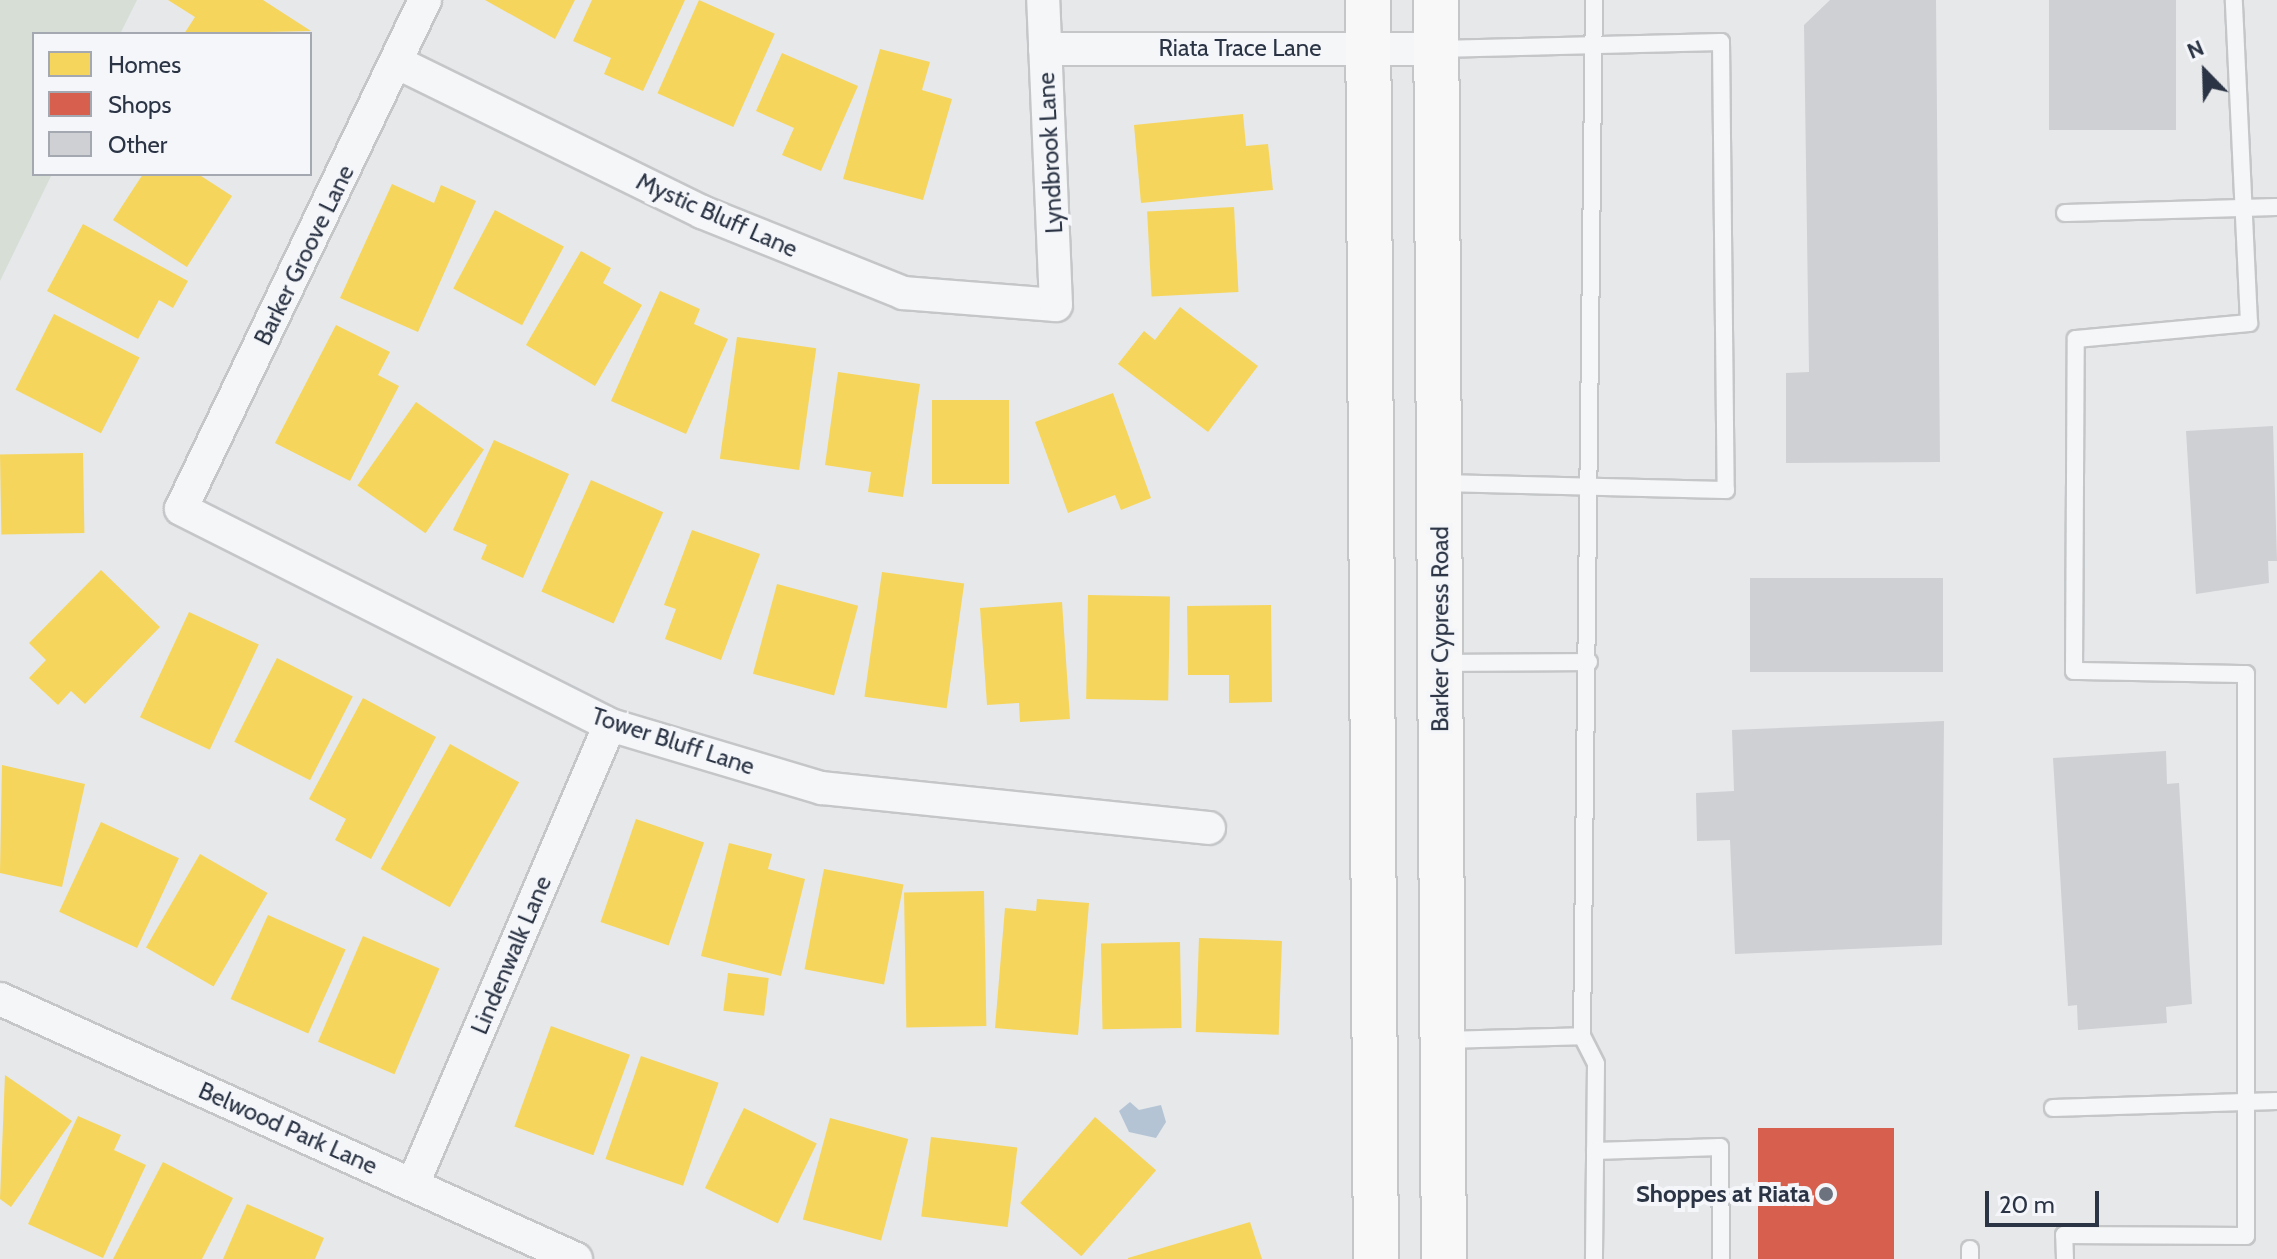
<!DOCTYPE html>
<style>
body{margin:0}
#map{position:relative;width:2277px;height:1259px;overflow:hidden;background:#e6e8ea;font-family:Cabin,sans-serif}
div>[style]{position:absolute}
.green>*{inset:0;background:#d6ded6}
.water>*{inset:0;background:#b4c4d5}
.homes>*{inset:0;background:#f6d55c;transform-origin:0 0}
.shops>*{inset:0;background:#d6604d;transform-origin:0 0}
.building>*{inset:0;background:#ced0d3;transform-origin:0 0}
.roads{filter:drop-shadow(2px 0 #c4c6c8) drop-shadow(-2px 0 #c4c6c8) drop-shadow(0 2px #c4c6c8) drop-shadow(0 -2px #c4c6c8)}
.service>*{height:16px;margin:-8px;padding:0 8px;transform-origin:8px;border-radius:8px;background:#f5f6f7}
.minor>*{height:32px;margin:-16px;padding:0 16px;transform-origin:16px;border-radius:16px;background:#f5f6f7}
.primary>*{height:44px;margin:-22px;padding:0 22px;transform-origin:22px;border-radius:22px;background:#f8f8f8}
.dots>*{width:22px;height:22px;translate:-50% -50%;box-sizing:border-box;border:4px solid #f4f6f9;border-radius:50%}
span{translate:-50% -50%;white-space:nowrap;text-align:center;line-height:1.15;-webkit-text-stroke:8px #f4f6f9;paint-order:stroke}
.street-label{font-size:24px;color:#2b3445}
.poi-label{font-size:24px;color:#2b3445;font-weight:700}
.right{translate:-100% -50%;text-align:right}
.legend{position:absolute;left:32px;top:32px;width:280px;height:144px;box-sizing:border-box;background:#f4f6f9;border:2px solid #a4a8b1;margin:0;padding:10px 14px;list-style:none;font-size:24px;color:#2b3445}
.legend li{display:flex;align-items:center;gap:16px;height:40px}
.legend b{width:40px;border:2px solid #a4a8b1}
.north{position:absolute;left:2165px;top:32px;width:80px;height:80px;-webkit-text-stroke:6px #f4f6f9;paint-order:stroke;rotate:337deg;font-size:22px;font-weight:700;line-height:32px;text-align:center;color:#2b3445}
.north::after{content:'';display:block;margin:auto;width:28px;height:36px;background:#2b3445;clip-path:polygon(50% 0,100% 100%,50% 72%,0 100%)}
.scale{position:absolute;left:1985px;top:1191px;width:114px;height:36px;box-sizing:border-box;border:4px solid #2b3445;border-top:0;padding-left:10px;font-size:24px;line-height:28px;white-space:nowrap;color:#2b3445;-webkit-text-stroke:6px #f4f6f9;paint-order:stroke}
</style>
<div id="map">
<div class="green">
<i style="clip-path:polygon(0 0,137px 0,120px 34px,34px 34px,34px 174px,52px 174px,0 281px)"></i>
</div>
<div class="water">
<i style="clip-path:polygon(1130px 1102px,1139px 1110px,1161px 1105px,1166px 1122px,1156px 1138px,1129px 1132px,1119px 1111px)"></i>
</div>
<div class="homes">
<i style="clip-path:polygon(168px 0,263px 0,311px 31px,184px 34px,195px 17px)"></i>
<i style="clip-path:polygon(485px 0,575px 0,555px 39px)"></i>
<i style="clip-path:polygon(592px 0,685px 0,643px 91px,604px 74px,611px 58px,573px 41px)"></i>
<i style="left:699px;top:0;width:83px;height:102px;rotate:24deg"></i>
<i style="clip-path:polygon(880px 49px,930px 62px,922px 90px,952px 99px,923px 200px,843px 179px)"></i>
<i style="clip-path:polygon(782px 53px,858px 86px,821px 171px,782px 155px,794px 128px,756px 111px)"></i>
<i style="clip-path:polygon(1243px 114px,1246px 146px,1268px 144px,1273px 190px,1141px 203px,1134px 125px)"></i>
<i style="clip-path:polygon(143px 174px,198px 174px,232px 196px,187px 267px,113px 220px)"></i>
<i style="clip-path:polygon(392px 184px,434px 203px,441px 185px,476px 201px,418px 332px,340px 298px)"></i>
<i style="left:1234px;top:207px;width:85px;height:87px;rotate:87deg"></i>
<i style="left:495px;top:210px;width:78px;height:89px;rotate:28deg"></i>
<i style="clip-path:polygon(83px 224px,188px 281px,173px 308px,159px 300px,138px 339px,47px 291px)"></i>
<i style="clip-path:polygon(581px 251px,611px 268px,603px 283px,642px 305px,595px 386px,526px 345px)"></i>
<i style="clip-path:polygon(660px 291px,700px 309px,694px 324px,728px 339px,686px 434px,611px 401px)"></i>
<i style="clip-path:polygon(1180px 307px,1258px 366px,1208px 432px,1118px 364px,1144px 331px,1155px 340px)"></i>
<i style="left:54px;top:314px;width:96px;height:85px;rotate:27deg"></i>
<i style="clip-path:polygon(336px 325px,390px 352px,378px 375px,399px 386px,350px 481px,275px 443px)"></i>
<i style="left:737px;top:337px;width:80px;height:123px;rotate:8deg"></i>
<i style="clip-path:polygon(838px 372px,920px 384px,903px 497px,868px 492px,871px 472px,825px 465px)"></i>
<i style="clip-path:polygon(1113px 393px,1151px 498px,1121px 510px,1115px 495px,1068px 513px,1035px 422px)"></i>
<i style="left:932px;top:400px;width:77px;height:84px"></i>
<i style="left:416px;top:402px;width:83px;height:102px;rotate:35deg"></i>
<i style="clip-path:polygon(494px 440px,569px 474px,523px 578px,481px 559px,487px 545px,453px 530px)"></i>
<i style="left:83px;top:453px;width:80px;height:83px;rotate:89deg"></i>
<i style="left:591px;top:480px;width:79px;height:122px;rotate:24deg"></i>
<i style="clip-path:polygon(692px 530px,760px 554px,721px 660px,665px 639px,676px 609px,664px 605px)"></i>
<i style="clip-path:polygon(101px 570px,160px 627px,85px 704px,71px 691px,58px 705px,29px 678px,46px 660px,29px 643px)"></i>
<i style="left:882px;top:572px;width:83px;height:126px;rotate:8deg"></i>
<i style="left:777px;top:584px;width:84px;height:93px;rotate:15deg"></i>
<i style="left:1088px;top:595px;width:82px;height:104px;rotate:1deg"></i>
<i style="clip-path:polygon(1062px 602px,1070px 719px,1020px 722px,1019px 703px,987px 705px,980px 608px)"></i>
<i style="clip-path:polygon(1271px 605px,1272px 702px,1229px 703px,1229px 675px,1188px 675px,1187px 606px)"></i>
<i style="left:189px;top:612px;width:77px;height:116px;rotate:25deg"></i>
<i style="left:277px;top:658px;width:85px;height:94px;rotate:27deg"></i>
<i style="clip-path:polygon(363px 698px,436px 737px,371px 859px,335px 840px,346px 819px,309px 799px)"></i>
<i style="left:450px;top:744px;width:79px;height:143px;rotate:29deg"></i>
<i style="clip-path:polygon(2px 765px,85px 784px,62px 887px,0 873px)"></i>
<i style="left:636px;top:819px;width:72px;height:109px;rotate:19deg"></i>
<i style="left:101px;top:822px;width:86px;height:99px;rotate:25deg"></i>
<i style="clip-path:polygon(729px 843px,772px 854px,768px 869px,805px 879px,781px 976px,701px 956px)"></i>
<i style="left:200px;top:854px;width:78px;height:108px;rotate:30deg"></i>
<i style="left:824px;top:869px;width:81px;height:102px;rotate:11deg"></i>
<i style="left:984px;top:891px;width:135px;height:80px;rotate:89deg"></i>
<i style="clip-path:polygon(1037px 899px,1089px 903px,1078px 1035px,995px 1028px,1005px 908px,1036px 911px)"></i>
<i style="left:268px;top:915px;width:85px;height:92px;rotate:24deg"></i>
<i style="left:363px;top:936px;width:83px;height:115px;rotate:23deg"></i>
<i style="left:1199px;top:938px;width:83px;height:94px;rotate:2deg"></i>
<i style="left:1180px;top:942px;width:86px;height:79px;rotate:89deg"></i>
<i style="left:728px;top:973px;width:41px;height:38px;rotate:7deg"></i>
<i style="left:551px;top:1026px;width:84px;height:107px;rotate:20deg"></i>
<i style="left:641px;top:1056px;width:82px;height:109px;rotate:19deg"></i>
<i style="clip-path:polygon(5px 1075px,72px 1121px,11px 1207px,0 1199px)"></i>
<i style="left:744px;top:1108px;width:81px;height:89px;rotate:26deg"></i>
<i style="clip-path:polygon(78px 1116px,121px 1135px,114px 1150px,146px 1165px,103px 1258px,28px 1224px)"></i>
<i style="left:1095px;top:1117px;width:81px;height:114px;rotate:41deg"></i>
<i style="left:830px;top:1118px;width:81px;height:105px;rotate:15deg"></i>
<i style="left:931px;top:1137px;width:87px;height:80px;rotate:7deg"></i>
<i style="clip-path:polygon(163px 1162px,233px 1198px,202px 1259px,113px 1259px)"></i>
<i style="clip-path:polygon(247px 1204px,324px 1238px,315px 1259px,223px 1259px)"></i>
<i style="clip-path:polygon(1250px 1222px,1262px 1259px,1128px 1259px,1128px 1258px)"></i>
</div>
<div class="shops">
<i style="left:1758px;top:1128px;width:136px;height:131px"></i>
</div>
<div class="building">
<i style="clip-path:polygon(1830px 0,1936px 0,1940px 462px,1786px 463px,1786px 373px,1809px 372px,1804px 25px)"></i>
<i style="left:2049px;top:0;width:127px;height:130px"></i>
<i style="clip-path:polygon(2273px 426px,2277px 561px,2268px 561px,2269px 583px,2196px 594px,2186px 431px)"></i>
<i style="left:1943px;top:578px;width:94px;height:193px;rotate:90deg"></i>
<i style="clip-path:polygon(1944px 721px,1942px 945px,1735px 954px,1730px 840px,1697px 841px,1696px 793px,1734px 791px,1732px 730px)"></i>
<i style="clip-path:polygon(2166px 751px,2167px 784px,2179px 783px,2192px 1004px,2166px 1007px,2167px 1023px,2078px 1030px,2077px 1005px,2068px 1006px,2053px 758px)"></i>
</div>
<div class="roads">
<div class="service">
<i style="left:1438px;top:49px;width:283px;rotate:-1.4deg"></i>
<i style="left:1721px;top:42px;width:448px;rotate:89.4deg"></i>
<i style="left:1726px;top:490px;width:286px;rotate:-178.6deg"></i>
<i style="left:2065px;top:213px;width:212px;rotate:-1.6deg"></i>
<i style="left:1442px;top:663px;width:147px;rotate:-0.4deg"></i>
<i style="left:1582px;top:1036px;width:31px;rotate:63deg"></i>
<i style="left:1596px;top:1064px;width:195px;rotate:90.6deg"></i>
<i style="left:1443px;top:1040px;width:139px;rotate:-1.6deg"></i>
<i style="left:1582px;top:1036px;width:1036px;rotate:-89.34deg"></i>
<i style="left:2053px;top:1108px;width:224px;rotate:-1.8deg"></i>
<i style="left:1595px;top:1151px;width:125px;rotate:-1.8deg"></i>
<i style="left:1720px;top:1147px;width:112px;rotate:89.5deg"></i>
<i style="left:1970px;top:1249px;width:10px;rotate:90deg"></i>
<i style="left:2065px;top:1259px;width:24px;rotate:-92deg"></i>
<i style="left:2064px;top:1235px;width:182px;rotate:0.3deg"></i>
<i style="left:2246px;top:1236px;width:562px;rotate:-90deg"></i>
<i style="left:2246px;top:674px;width:172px;rotate:-179deg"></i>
<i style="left:2074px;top:671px;width:332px;rotate:-89.7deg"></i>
<i style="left:2076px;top:339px;width:174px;rotate:-5.3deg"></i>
<i style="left:2249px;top:323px;width:323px;rotate:-92.7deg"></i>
</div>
<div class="minor">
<i style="left:425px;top:0;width:564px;rotate:115.61deg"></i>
<i style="left:181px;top:509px;width:480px;rotate:26.7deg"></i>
<i style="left:610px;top:725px;width:221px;rotate:16.6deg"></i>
<i style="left:822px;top:788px;width:389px;rotate:5.9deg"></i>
<i style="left:1045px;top:49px;width:391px"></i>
<i style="left:396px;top:62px;width:341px;rotate:26.1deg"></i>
<i style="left:702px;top:212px;width:217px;rotate:21.9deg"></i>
<i style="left:903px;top:293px;width:153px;rotate:4.5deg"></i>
<i style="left:1056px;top:305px;width:305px;rotate:-92.4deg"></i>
<i style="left:0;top:999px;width:632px;rotate:24.29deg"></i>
<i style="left:413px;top:1184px;width:499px;rotate:-66.8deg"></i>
</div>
<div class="primary">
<i style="left:1368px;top:0;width:1259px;rotate:89.64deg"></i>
<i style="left:1436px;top:0;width:1259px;rotate:89.64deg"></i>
</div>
</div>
<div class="dots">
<i style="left:1826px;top:1194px;background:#6c737f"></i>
</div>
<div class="street-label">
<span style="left:1240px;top:48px">Riata Trace Lane</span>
<span style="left:1050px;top:153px;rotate:-93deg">Lyndbrook Lane</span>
<span style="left:717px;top:215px;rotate:24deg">Mystic Bluff Lane</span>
<span style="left:304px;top:255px;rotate:-64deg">Barker Groove Lane</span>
<span style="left:1440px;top:629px;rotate:-90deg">Barker Cypress Road</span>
<span style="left:673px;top:741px;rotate:18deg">Tower Bluff Lane</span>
<span style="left:511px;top:955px;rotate:-67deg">Lindenwalk Lane</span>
<span style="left:288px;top:1128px;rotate:24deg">Belwood Park Lane</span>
</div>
<div class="poi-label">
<span class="right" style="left:1810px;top:1194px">Shoppes at Riata</span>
</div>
<ul class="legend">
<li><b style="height:22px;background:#f6d55c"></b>Homes</li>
<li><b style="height:22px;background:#d6604d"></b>Shops</li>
<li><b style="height:22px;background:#ced0d3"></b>Other</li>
</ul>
<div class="north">N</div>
<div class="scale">20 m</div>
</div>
